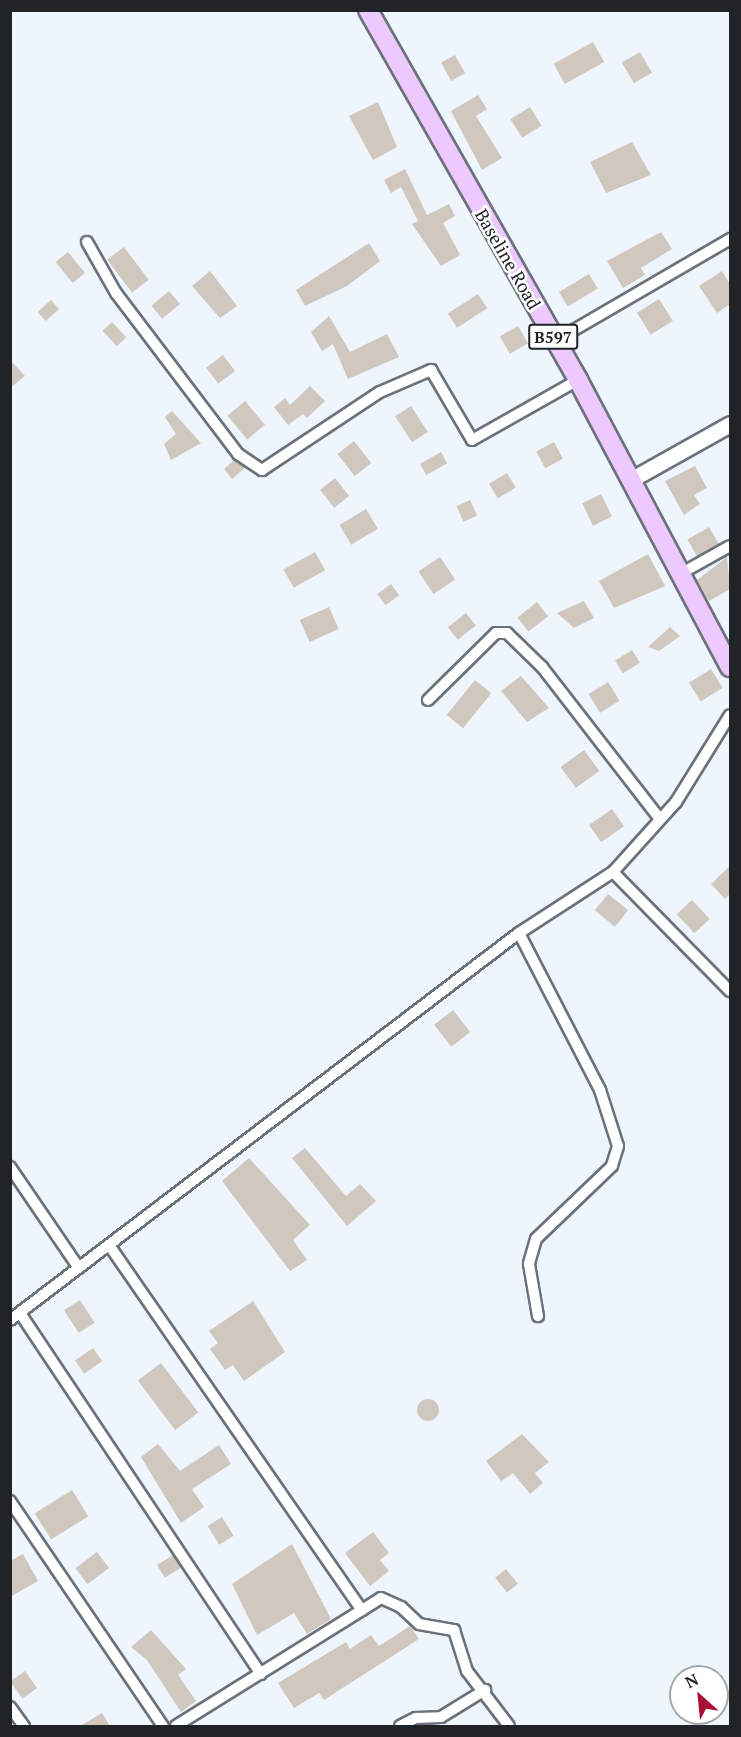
<!DOCTYPE html>
<style>
body{margin:0}
#map{position:relative;width:741px;height:1737px;overflow:hidden;background:#eff5fd;font-family:"PT Serif",serif}
div>[style]{position:absolute}
.building>*{inset:0;background:#d0c8bf;transform-origin:0 0}
.round{border-radius:50%}
.roads{filter:drop-shadow(2px 0 #6c727b) drop-shadow(-2px 0 #6c727b) drop-shadow(0 2px #6c727b) drop-shadow(0 -2px #6c727b)}
.street>*{height:10px;margin:-5px;padding:0 5px;transform-origin:5px;border-radius:5px;background:#fff}
.secondary>*{height:15px;margin:-7.5px;padding:0 7.5px;transform-origin:7.5px;border-radius:7.5px;background:#fff}
.primary>*{height:18px;margin:-9px;padding:0 9px;transform-origin:9px;border-radius:9px;background:#eec9ff}
span{translate:-50% -50%;white-space:nowrap;text-align:center;line-height:1.15;-webkit-text-stroke:5px #fff;paint-order:stroke}
.shield-label span{padding:2px 4px;background:#fff;border:2px solid;border-radius:4px;-webkit-text-stroke-width:0}
.shield-label{font-size:16px;color:#212427;font-weight:700}
.street-label{font-size:18px;color:#212427}
.frame{position:absolute;inset:0;border:12px solid #212427;pointer-events:none}
.north{position:absolute;left:669px;top:1665px;width:60px;height:60px;box-sizing:border-box;background:#fff;border:2px solid #a6a7a9;border-radius:50%;rotate:333deg;font-size:16px;font-weight:700;line-height:24px;text-align:center;color:#212427}
.north::after{content:'';display:block;margin:auto;width:21px;height:27px;background:#a81036;clip-path:polygon(50% 0,100% 100%,50% 72%,0 100%)}
</style>
<div id="map">
<div class="building">
<i style="left:593px;top:42px;width:23px;height:45px;rotate:61deg"></i>
<i style="left:640px;top:52px;width:24px;height:21px;rotate:60deg"></i>
<i style="left:455px;top:55px;width:21px;height:16px;rotate:61deg"></i>
<i style="clip-path:polygon(478px 95px,487px 109px,476px 116px,502px 158px,482px 170px,451px 111px)"></i>
<i style="clip-path:polygon(378px 102px,397px 147px,373px 160px,349px 116px)"></i>
<i style="left:530px;top:107px;width:22px;height:23px;rotate:58deg"></i>
<i style="clip-path:polygon(632px 142px,651px 175px,606px 193px,590px 162px)"></i>
<i style="clip-path:polygon(405px 169px,427px 215px,449px 204px,455px 216px,443px 223px,460px 255px,441px 266px,412px 224px,418px 221px,401px 187px,391px 193px,384px 180px)"></i>
<i style="clip-path:polygon(661px 232px,672px 249px,641px 268px,645px 275px,623px 288px,607px 261px)"></i>
<i style="clip-path:polygon(369px 243px,380px 261px,347px 286px,305px 306px,296px 290px)"></i>
<i style="left:124px;top:247px;width:41px;height:21px;rotate:53deg"></i>
<i style="left:68px;top:252px;width:27px;height:16px;rotate:51deg"></i>
<i style="clip-path:polygon(210px 271px,237px 306px,220px 318px,192px 286px)"></i>
<i style="clip-path:polygon(722px 271px,730px 284px,730px 304px,717px 313px,699px 286px)"></i>
<i style="left:589px;top:274px;width:17px;height:35px;rotate:59deg"></i>
<i style="left:169px;top:291px;width:17px;height:23px;rotate:50deg"></i>
<i style="left:478px;top:294px;width:17px;height:36px;rotate:57deg"></i>
<i style="left:659px;top:299px;width:26px;height:26px;rotate:58deg"></i>
<i style="left:51px;top:300px;width:12px;height:18px;rotate:48deg"></i>
<i style="clip-path:polygon(329px 316px,350px 352px,387px 334px,399px 357px,348px 379px,333px 344px,322px 351px,311px 332px)"></i>
<i style="left:112px;top:322px;width:21px;height:13px;rotate:47deg"></i>
<i style="left:518px;top:326px;width:20px;height:21px;rotate:60deg"></i>
<i style="left:223px;top:355px;width:20px;height:21px;rotate:53deg"></i>
<i style="clip-path:polygon(10px 360px,25px 376px,10px 388px)"></i>
<i style="clip-path:polygon(310px 386px,325px 401px,307px 418px,303px 414px,288px 425px,274px 407px,285px 398px,290px 405px)"></i>
<i style="left:245px;top:401px;width:31px;height:23px;rotate:50deg"></i>
<i style="left:411px;top:406px;width:31px;height:19px;rotate:57deg"></i>
<i style="clip-path:polygon(172px 411px,201px 443px,171px 460px,164px 444px,176px 434px,165px 417px)"></i>
<i style="left:354px;top:441px;width:28px;height:21px;rotate:52deg"></i>
<i style="left:554px;top:442px;width:19px;height:20px;rotate:62deg"></i>
<i style="left:441px;top:452px;width:13px;height:24px;rotate:61deg"></i>
<i style="clip-path:polygon(234px 460px,245px 468px,232px 479px,224px 469px)"></i>
<i style="clip-path:polygon(695px 466px,707px 488px,694px 495px,700px 504px,684px 515px,665px 481px)"></i>
<i style="left:507px;top:473px;width:17px;height:21px;rotate:59deg"></i>
<i style="left:335px;top:478px;width:23px;height:19px;rotate:52deg"></i>
<i style="left:601px;top:494px;width:25px;height:21px;rotate:64deg"></i>
<i style="left:470px;top:500px;width:17px;height:15px;rotate:65deg"></i>
<i style="left:366px;top:509px;width:23px;height:31px;rotate:59deg"></i>
<i style="left:709px;top:527px;width:20px;height:25px;rotate:60deg"></i>
<i style="left:315px;top:552px;width:21px;height:36px;rotate:61deg"></i>
<i style="clip-path:polygon(648px 554px,665px 586px,614px 608px,599px 581px)"></i>
<i style="left:440px;top:557px;width:27px;height:26px;rotate:56deg"></i>
<i style="clip-path:polygon(727px 557px,730px 589px,709px 601px,697px 580px)"></i>
<i style="left:391px;top:584px;width:14px;height:17px;rotate:54deg"></i>
<i style="clip-path:polygon(584px 601px,594px 618px,574px 628px,557px 613px)"></i>
<i style="left:537px;top:602px;width:18px;height:25px;rotate:52deg"></i>
<i style="left:329px;top:607px;width:24px;height:32px;rotate:66deg"></i>
<i style="left:466px;top:613px;width:16px;height:23px;rotate:52deg"></i>
<i style="clip-path:polygon(670px 627px,680px 636px,659px 651px,648px 647px)"></i>
<i style="left:632px;top:650px;width:15px;height:20px;rotate:58deg"></i>
<i style="left:711px;top:669px;width:22px;height:26px;rotate:58deg"></i>
<i style="clip-path:polygon(521px 676px,549px 708px,527px 722px,501px 691px)"></i>
<i style="left:475px;top:680px;width:21px;height:45px;rotate:39deg"></i>
<i style="left:608px;top:682px;width:22px;height:23px;rotate:58deg"></i>
<i style="left:584px;top:750px;width:26px;height:29px;rotate:54deg"></i>
<i style="left:612px;top:809px;width:21px;height:28px;rotate:55deg"></i>
<i style="clip-path:polygon(730px 866px,730px 894px,725px 899px,711px 884px)"></i>
<i style="left:608px;top:894px;width:26px;height:21px;rotate:39deg"></i>
<i style="left:692px;top:900px;width:26px;height:21px;rotate:47deg"></i>
<i style="left:453px;top:1010px;width:28px;height:24px;rotate:52deg"></i>
<i style="clip-path:polygon(305px 1148px,346px 1196px,360px 1184px,376px 1201px,347px 1226px,292px 1158px)"></i>
<i style="clip-path:polygon(249px 1158px,310px 1225px,293px 1240px,307px 1260px,290px 1271px,222px 1181px)"></i>
<i style="left:80px;top:1300px;width:27px;height:19px;rotate:57deg"></i>
<i style="clip-path:polygon(253px 1301px,285px 1352px,244px 1381px,233px 1365px,225px 1370px,210px 1349px,218px 1343px,209px 1331px)"></i>
<i style="left:93px;top:1348px;width:16px;height:22px;rotate:55deg"></i>
<i style="left:161px;top:1363px;width:62px;height:29px;rotate:53deg"></i>
<i class="round" style="left:417px;top:1399px;width:22px;height:22px"></i>
<i style="clip-path:polygon(522px 1434px,549px 1462px,535px 1473px,543px 1483px,530px 1494px,513px 1473px,501px 1481px,486px 1461px)"></i>
<i style="clip-path:polygon(158px 1444px,180px 1471px,219px 1445px,231px 1464px,192px 1489px,204px 1507px,181px 1523px,141px 1457px)"></i>
<i style="left:72px;top:1490px;width:31px;height:44px;rotate:58deg"></i>
<i style="left:222px;top:1517px;width:22px;height:17px;rotate:58deg"></i>
<i style="clip-path:polygon(373px 1532px,389px 1553px,380px 1560px,389px 1571px,370px 1586px,345px 1553px)"></i>
<i style="clip-path:polygon(292px 1544px,331px 1619px,307px 1634px,294px 1613px,257px 1635px,232px 1584px)"></i>
<i style="left:97px;top:1552px;width:20px;height:27px;rotate:53deg"></i>
<i style="clip-path:polygon(23px 1554px,38px 1581px,10px 1597px,10px 1561px)"></i>
<i style="left:173px;top:1555px;width:15px;height:19px;rotate:58deg"></i>
<i style="left:506px;top:1569px;width:19px;height:14px;rotate:51deg"></i>
<i style="clip-path:polygon(410px 1626px,419px 1639px,324px 1700px,319px 1693px,294px 1708px,278px 1683px,346px 1642px,350px 1649px,371px 1635px,379px 1646px)"></i>
<i style="clip-path:polygon(151px 1630px,186px 1669px,178px 1675px,196px 1701px,181px 1712px,147px 1660px,131px 1647px)"></i>
<i style="left:25px;top:1671px;width:21px;height:18px;rotate:55deg"></i>
<i style="clip-path:polygon(102px 1713px,110px 1726px,80px 1726px)"></i>
</div>
<div class="roads">
<div class="street">
<i style="left:87px;top:242px;width:59px;rotate:60.4deg"></i>
<i style="left:116px;top:293px;width:202px;rotate:52.8deg"></i>
<i style="left:238px;top:454px;width:29px;rotate:34deg"></i>
<i style="left:262px;top:470px;width:141px;rotate:-33.5deg"></i>
<i style="left:380px;top:392px;width:56px;rotate:-23.3deg"></i>
<i style="left:431px;top:370px;width:81px;rotate:59.6deg"></i>
<i style="left:472px;top:440px;width:122px;rotate:-29.5deg"></i>
<i style="left:555px;top:341px;width:203px;rotate:-30.2deg"></i>
<i style="left:680px;top:574px;width:57px;rotate:-29.2deg"></i>
<i style="left:428px;top:700px;width:95px;rotate:-44.6deg"></i>
<i style="left:496px;top:633px;width:11px"></i>
<i style="left:507px;top:633px;width:49px;rotate:44.2deg"></i>
<i style="left:542px;top:667px;width:192px;rotate:52.2deg"></i>
<i style="left:613px;top:872px;width:167px;rotate:45.5deg"></i>
<i style="left:519px;top:933px;width:177px;rotate:62.7deg"></i>
<i style="left:600px;top:1090px;width:59px;rotate:72.2deg"></i>
<i style="left:618px;top:1146px;width:21px;rotate:107deg"></i>
<i style="left:612px;top:1166px;width:105px;rotate:136.2deg"></i>
<i style="left:536px;top:1239px;width:26px;rotate:106deg"></i>
<i style="left:529px;top:1264px;width:53px;rotate:80.2deg"></i>
<i style="left:10px;top:1167px;width:122px;rotate:55.7deg"></i>
<i style="left:109px;top:1245px;width:444px;rotate:55.3deg"></i>
<i style="left:362px;top:1610px;width:219px;rotate:148.1deg"></i>
<i style="left:20px;top:1313px;width:434px;rotate:56.3deg"></i>
<i style="left:10px;top:1320px;width:639px;rotate:-37.25deg"></i>
<i style="left:519px;top:933px;width:112px;rotate:-33deg"></i>
<i style="left:613px;top:872px;width:94px;rotate:-48deg"></i>
<i style="left:676px;top:802px;width:102px;rotate:-58.2deg"></i>
<i style="left:10px;top:1501px;width:272px;rotate:55.8deg"></i>
<i style="left:362px;top:1610px;width:22px;rotate:-32deg"></i>
<i style="left:381px;top:1598px;width:22px;rotate:24deg"></i>
<i style="left:401px;top:1607px;width:25px;rotate:43deg"></i>
<i style="left:419px;top:1624px;width:36px;rotate:10deg"></i>
<i style="left:454px;top:1630px;width:43px;rotate:72.4deg"></i>
<i style="left:467px;top:1671px;width:69px;rotate:52.6deg"></i>
<i style="left:10px;top:1707px;width:24px;rotate:54deg"></i>
<i style="left:400px;top:1726px;width:18px;rotate:-27deg"></i>
<i style="left:416px;top:1718px;width:25px;rotate:-2deg"></i>
<i style="left:441px;top:1717px;width:52px;rotate:-31.5deg"></i>
</div>
<div class="secondary">
<i style="left:632px;top:479px;width:112px;rotate:-29.3deg"></i>
</div>
<div class="primary">
<i style="left:368px;top:10px;width:425px;rotate:60.4deg"></i>
<i style="left:578px;top:380px;width:325px;rotate:62.1deg"></i>
</div>
</div>
<div class="shield-label">
<span style="left:553px;top:337px">B597</span>
</div>
<div class="street-label">
<span style="left:508px;top:259px;rotate:60deg">Baseline Road</span>
</div>
<div class="frame"></div>
<div class="north">N</div>
</div>
